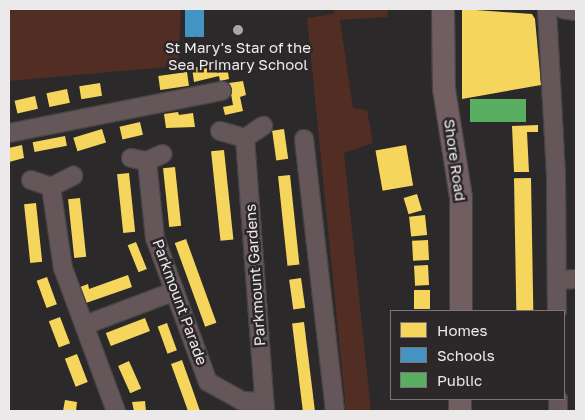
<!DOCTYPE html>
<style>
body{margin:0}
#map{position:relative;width:585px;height:420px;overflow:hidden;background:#2b292a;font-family:"Golos Text",sans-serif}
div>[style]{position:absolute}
.green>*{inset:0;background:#512d24}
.homes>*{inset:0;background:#f6d55c;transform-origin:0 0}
.schools>*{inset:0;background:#4393c3;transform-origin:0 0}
.public>*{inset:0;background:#5aae61;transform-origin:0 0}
.roads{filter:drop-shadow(1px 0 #464445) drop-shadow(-1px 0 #464445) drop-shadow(0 1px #464445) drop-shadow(0 -1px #464445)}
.minor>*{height:18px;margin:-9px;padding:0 9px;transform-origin:9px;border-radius:9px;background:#655659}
.major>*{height:22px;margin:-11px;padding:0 11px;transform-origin:11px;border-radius:11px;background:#705e61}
.dots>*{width:14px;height:14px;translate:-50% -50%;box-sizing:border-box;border:2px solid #2c282a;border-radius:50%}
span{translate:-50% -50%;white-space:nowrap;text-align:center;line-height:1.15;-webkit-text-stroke:5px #2c282a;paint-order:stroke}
.poi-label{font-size:15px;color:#ece9ea}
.street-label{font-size:15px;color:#ece9ea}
.frame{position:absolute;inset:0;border:10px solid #ece9ea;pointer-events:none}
.legend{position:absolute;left:390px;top:310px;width:175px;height:90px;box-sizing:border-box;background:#2c282a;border:1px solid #797577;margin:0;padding:6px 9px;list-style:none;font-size:15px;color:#ece9ea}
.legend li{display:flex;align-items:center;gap:10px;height:25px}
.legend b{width:25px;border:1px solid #797577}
</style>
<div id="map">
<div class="green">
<i style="clip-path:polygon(9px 9px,181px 9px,178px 66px,9px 81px)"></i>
<i style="clip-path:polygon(334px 9px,388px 9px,387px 17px,340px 20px,353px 108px,367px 110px,373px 143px,344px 153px,371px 411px,346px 411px,307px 18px,334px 14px)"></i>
</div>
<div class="homes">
<i style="clip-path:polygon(462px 9px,532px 14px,535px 19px,541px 85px,462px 99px)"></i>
<i style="clip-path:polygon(207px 65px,208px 68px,227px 65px,229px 79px,220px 81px,219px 76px,194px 82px,192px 68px)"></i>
<i style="left:187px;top:72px;width:14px;height:29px;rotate:82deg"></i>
<i style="clip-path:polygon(243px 81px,246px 95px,240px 97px,243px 111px,225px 115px,223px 107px,233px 105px,229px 83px)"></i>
<i style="left:100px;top:83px;width:13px;height:21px;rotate:81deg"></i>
<i style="left:67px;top:89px;width:14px;height:21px;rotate:78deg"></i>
<i style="left:35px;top:96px;width:13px;height:21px;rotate:77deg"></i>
<i style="clip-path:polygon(178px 112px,179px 115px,193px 113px,195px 127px,166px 128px,164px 114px)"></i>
<i style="left:140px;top:122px;width:13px;height:21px;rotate:77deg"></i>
<i style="clip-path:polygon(538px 125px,538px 132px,527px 132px,529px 172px,514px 172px,512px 126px)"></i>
<i style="left:102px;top:129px;width:14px;height:30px;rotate:73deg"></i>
<i style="left:284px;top:129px;width:30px;height:12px;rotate:82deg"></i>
<i style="left:65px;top:136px;width:10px;height:33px;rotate:79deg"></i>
<i style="clip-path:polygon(22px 145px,24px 158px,9px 162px,9px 148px)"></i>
<i style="left:406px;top:145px;width:41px;height:31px;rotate:80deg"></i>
<i style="left:224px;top:150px;width:90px;height:13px;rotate:84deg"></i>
<i style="left:175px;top:167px;width:59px;height:12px;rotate:84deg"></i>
<i style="left:129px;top:173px;width:59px;height:12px;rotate:84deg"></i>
<i style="left:290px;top:175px;width:90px;height:12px;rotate:84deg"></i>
<i style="left:531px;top:178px;width:133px;height:17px;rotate:89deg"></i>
<i style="left:417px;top:194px;width:17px;height:14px;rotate:73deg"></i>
<i style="left:80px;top:198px;width:59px;height:12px;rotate:84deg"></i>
<i style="left:36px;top:203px;width:59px;height:12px;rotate:84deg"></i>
<i style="left:425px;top:215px;width:20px;height:16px;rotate:84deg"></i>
<i style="left:186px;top:239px;width:89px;height:12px;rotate:70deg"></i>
<i style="left:428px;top:240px;width:20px;height:16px;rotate:87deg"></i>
<i style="left:136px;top:242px;width:29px;height:9px;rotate:68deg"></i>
<i style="left:428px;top:265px;width:20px;height:14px;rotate:87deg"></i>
<i style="clip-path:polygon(128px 275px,132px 287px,86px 303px,80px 287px,88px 284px,89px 289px)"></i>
<i style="left:47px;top:277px;width:29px;height:11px;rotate:70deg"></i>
<i style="left:301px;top:278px;width:30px;height:12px;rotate:82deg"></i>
<i style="left:414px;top:290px;width:16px;height:19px"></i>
<i style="left:60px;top:317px;width:28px;height:12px;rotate:69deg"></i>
<i style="left:145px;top:318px;width:14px;height:42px;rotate:69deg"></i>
<i style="left:304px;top:322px;width:89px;height:12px;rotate:83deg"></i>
<i style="left:167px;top:323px;width:29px;height:10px;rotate:70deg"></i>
<i style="left:77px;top:354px;width:30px;height:13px;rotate:69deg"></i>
<i style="clip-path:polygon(182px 360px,192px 388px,200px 411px,188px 411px,171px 364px)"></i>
<i style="left:129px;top:361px;width:30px;height:12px;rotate:66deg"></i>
<i style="clip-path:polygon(65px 400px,77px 402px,76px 411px,63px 411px)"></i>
<i style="clip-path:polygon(145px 401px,146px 411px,134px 411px,132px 402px)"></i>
</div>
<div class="schools">
<i style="left:185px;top:9px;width:19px;height:28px"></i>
</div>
<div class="public">
<i style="left:526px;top:99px;width:23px;height:56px;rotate:90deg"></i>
</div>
<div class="roads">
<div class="minor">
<i style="left:547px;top:9px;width:167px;rotate:86.9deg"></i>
<i style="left:556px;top:176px;width:135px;rotate:89.6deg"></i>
<i style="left:563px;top:9px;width:13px;rotate:9deg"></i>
<i style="left:220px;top:131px;width:26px;rotate:16deg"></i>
<i style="left:245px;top:138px;width:22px;rotate:-34deg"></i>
<i style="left:9px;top:133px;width:217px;rotate:-11.2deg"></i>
<i style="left:245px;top:138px;width:274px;rotate:85.8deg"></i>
<i style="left:304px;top:139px;width:274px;rotate:83.5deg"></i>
<i style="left:131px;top:158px;width:16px;rotate:11deg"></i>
<i style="left:147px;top:161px;width:17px;rotate:-24deg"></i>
<i style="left:147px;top:161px;width:77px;rotate:84.1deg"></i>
<i style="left:155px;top:238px;width:153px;rotate:69.8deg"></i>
<i style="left:208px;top:382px;width:39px;rotate:29deg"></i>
<i style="left:242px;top:401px;width:22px;rotate:3deg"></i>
<i style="left:31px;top:180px;width:21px;rotate:19deg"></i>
<i style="left:51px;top:187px;width:25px;rotate:-27deg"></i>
<i style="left:51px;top:187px;width:82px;rotate:81.6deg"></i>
<i style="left:63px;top:268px;width:153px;rotate:69.7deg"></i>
<i style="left:557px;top:280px;width:19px;rotate:-3deg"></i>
<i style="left:85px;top:325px;width:96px;rotate:-20.7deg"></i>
<i style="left:558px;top:399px;width:12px;rotate:90deg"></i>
</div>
<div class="major">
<i style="left:443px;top:9px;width:80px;rotate:89.3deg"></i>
<i style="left:444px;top:89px;width:110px;rotate:81.1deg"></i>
<i style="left:461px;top:198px;width:113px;rotate:90deg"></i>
<i style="left:460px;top:399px;width:12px;rotate:90deg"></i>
</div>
</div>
<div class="dots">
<i style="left:238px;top:30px;background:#a8a6a7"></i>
</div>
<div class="poi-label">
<span style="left:238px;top:56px">St Mary's Star of the<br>Sea Primary School</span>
</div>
<div class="street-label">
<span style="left:455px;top:160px;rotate:82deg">Shore Road</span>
<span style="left:255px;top:275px;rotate:-94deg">Parkmount Gardens</span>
<span style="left:180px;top:302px;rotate:70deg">Parkmount Parade</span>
</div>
<div class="frame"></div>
<ul class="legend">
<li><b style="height:14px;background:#f6d55c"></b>Homes</li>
<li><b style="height:14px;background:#4393c3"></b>Schools</li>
<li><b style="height:14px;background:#5aae61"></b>Public</li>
</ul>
</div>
